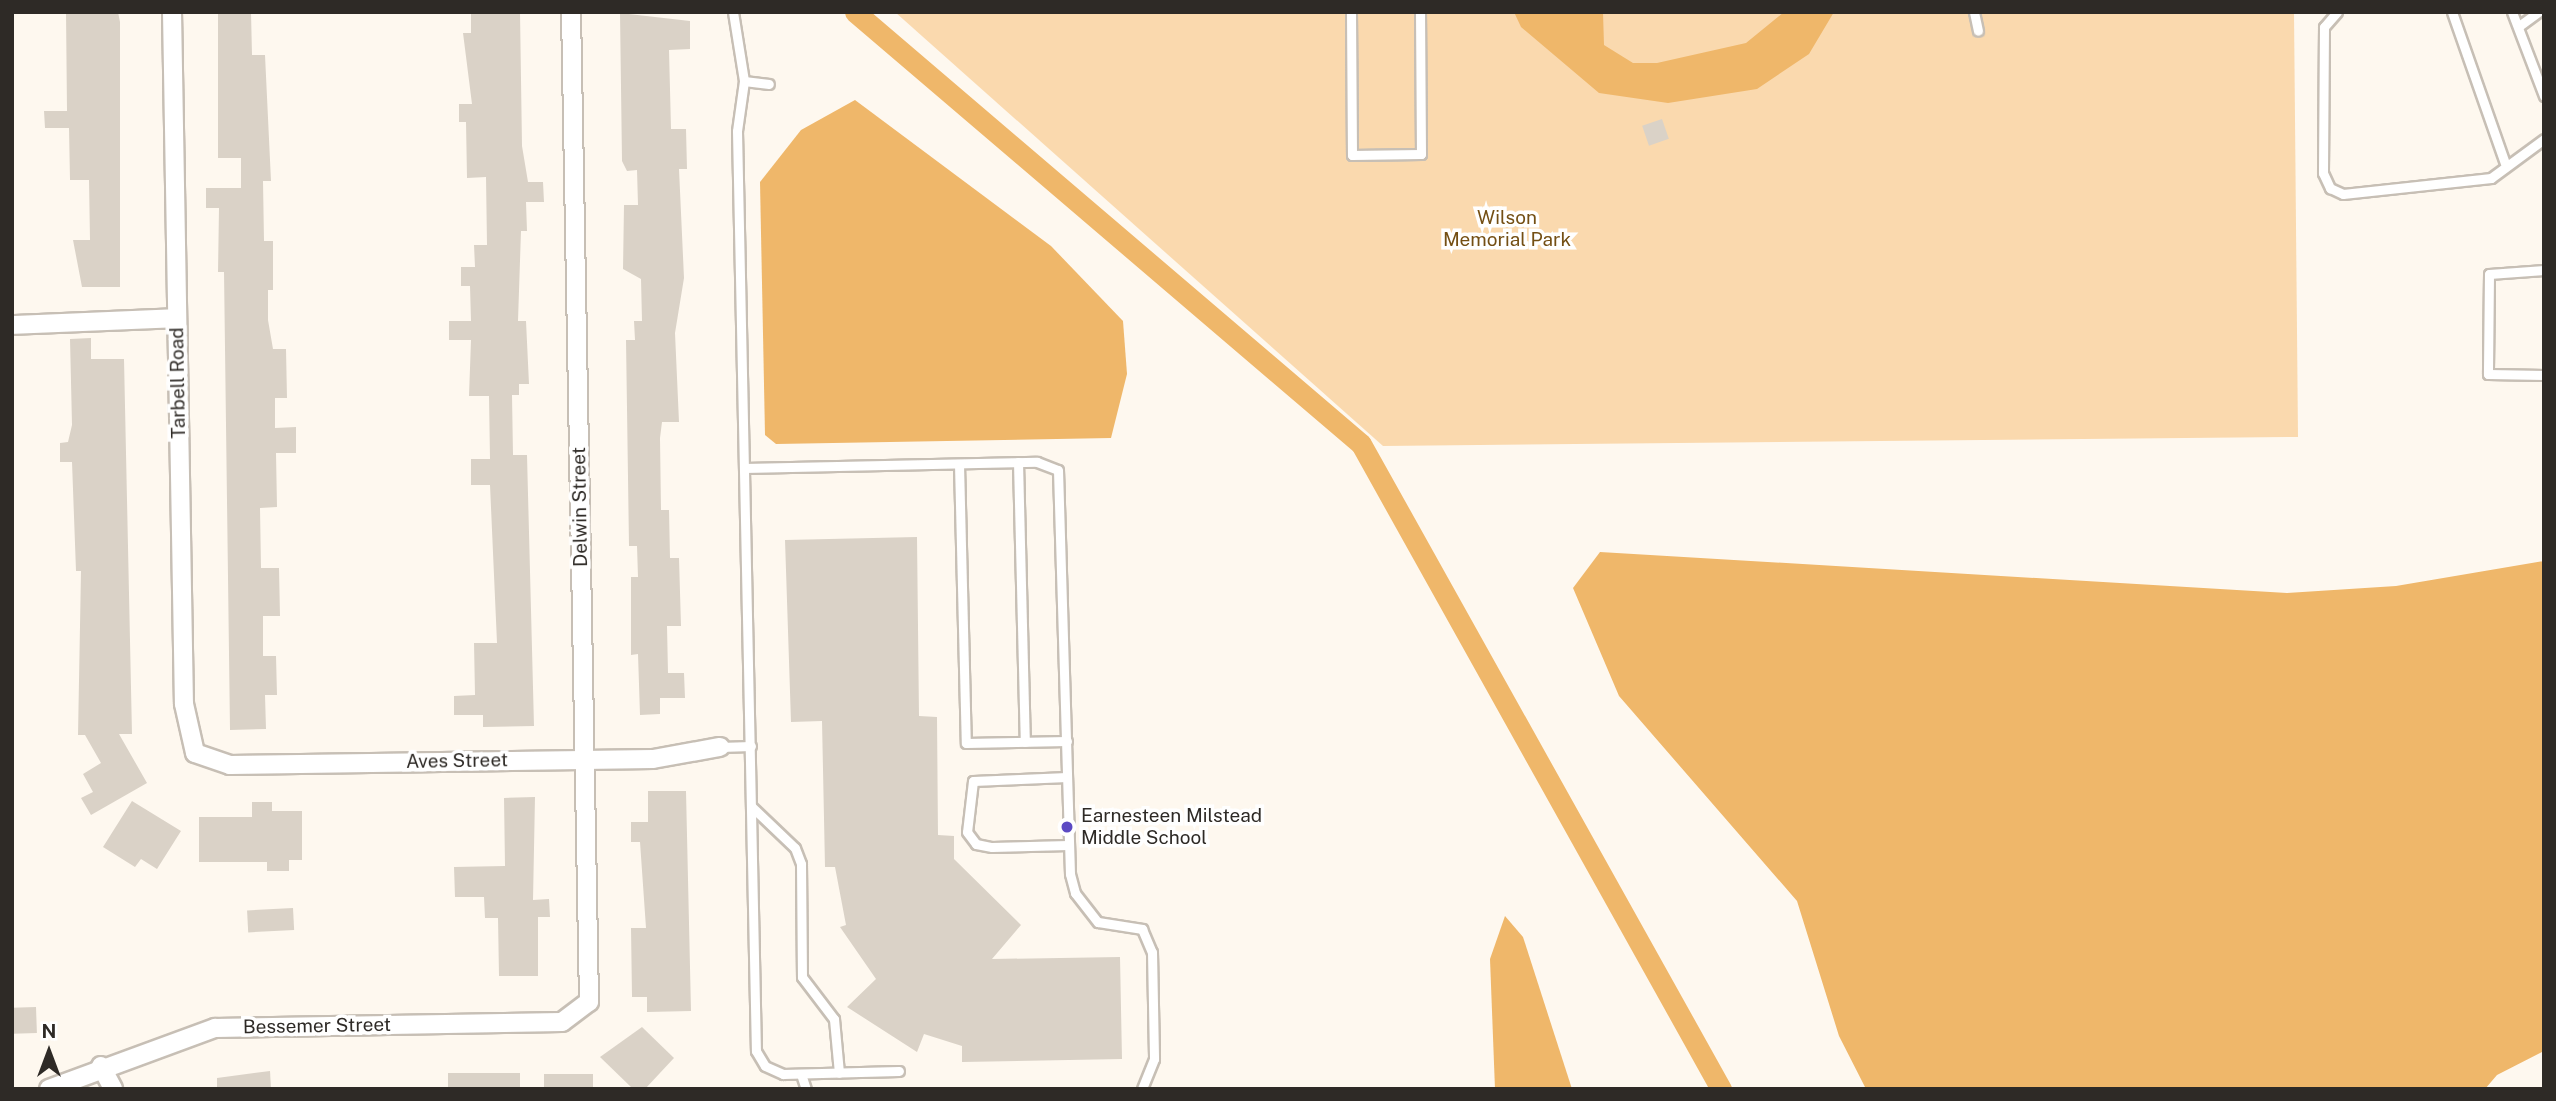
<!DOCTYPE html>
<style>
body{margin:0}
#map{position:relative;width:2556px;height:1101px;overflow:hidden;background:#fef8ef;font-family:"Public Sans",sans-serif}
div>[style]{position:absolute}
.green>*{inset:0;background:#fad9ae}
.water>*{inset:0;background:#efb76a}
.canal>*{height:21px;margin:-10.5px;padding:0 10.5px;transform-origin:10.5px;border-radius:10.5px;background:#efb76a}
.building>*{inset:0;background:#dad2c7;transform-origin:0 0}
.roads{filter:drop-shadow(2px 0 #c7bfb5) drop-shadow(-2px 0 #c7bfb5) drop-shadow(0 2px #c7bfb5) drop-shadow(0 -2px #c7bfb5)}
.service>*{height:9px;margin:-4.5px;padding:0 4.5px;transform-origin:4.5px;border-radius:4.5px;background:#fff}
.minor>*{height:18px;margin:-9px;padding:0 9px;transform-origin:9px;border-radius:9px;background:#fff}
.dots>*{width:19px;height:19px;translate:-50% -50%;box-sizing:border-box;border:4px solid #fff;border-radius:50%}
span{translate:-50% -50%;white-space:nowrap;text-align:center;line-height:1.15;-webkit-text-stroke:7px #fff;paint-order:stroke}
.park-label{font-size:19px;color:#744f14}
.street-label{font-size:19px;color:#2e2a26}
.poi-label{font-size:19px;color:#2e2a26}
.left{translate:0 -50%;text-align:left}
.frame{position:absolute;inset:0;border:14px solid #2e2a26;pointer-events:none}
.north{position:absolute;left:14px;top:1017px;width:70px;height:70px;-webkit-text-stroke:5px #fff;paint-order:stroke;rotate:0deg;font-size:19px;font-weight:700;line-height:28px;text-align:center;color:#2e2a26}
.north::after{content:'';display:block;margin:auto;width:24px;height:32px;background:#2e2a26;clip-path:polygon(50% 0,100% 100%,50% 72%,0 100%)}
</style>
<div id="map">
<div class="green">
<i style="clip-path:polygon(895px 12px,2294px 12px,2298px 437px,1383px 446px)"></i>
</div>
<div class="water">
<i style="clip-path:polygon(1514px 12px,1603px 12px,1604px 45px,1633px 63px,1657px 63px,1746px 43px,1784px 12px,1834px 12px,1809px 54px,1757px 89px,1668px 103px,1599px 93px,1521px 27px)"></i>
<i style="clip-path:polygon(855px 100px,1051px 246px,1123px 321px,1127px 374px,1111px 438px,776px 444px,765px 435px,760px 182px,801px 130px)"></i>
<i style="clip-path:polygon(1600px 552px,2287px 593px,2396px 586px,2544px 561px,2544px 1051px,2497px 1075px,2485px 1089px,1866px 1089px,1839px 1036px,1797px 901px,1619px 696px,1573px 588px)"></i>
<i style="clip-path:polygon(1505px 916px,1523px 937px,1572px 1089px,1495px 1089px,1490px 959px)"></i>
</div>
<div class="canal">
<i style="left:855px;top:12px;width:665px;rotate:40.49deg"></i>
<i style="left:1361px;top:444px;width:739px;rotate:60.83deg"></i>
</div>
<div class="building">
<i style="clip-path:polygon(66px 12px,118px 12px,120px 22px,120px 287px,82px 287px,73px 240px,90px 240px,89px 180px,70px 180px,69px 128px,45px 128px,44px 111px,67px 111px)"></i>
<i style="clip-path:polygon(218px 12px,251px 12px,252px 55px,265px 55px,271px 181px,263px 181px,264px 241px,273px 241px,273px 290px,268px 290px,268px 320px,273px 349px,286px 349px,287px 398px,275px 398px,275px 428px,296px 427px,296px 453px,276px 453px,277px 507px,260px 508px,261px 568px,279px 568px,280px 616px,263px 616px,263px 656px,276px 656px,277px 695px,265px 695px,266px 729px,230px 730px,224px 272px,218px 272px,219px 208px,206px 208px,206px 188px,241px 188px,241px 158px,218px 158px)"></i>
<i style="clip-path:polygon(471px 12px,520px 12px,522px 146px,528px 182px,543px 182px,544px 202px,526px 202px,527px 231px,521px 231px,518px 321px,526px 321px,529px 384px,519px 384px,519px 395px,512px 395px,513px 455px,527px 455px,534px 726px,483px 727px,483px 715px,454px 715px,454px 696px,475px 695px,474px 643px,497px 643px,490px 485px,471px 485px,471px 459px,490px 459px,489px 396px,469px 396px,471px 340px,449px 340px,449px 321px,471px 321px,470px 286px,461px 286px,461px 267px,475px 267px,474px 245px,487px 245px,486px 177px,467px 178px,466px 122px,459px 122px,459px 104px,472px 104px,463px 33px,471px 33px)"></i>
<i style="clip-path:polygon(620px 13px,690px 21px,690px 49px,669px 50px,671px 129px,686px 129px,687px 169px,679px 169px,684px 278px,675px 333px,679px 422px,662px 422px,660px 438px,661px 510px,669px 510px,670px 558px,679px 558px,681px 626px,667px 626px,668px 673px,684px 673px,685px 698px,660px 698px,660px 714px,640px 715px,638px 654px,631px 655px,631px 577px,638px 577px,637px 546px,629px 546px,626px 340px,635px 340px,634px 321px,642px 321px,641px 279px,623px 269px,624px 205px,638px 205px,637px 170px,627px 171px,622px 161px)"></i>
<i style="left:1662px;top:119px;width:21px;height:21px;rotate:71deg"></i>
<i style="clip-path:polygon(91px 338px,91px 359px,124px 359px,132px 734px,119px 734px,147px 783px,91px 815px,81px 798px,93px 792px,83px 774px,101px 763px,85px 735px,78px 735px,81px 571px,76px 571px,72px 462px,60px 462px,60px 443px,68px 442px,72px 425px,70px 339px)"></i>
<i style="clip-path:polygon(917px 537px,919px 716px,937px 717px,938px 835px,954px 836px,954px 859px,1021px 925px,992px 959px,1120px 957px,1122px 1059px,962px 1062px,962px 1046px,924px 1034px,917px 1052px,847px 1007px,876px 979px,840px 927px,846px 925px,835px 867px,825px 867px,822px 721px,791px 722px,785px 540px)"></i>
<i style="clip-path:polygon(648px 791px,686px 791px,691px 1011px,647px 1012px,647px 997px,632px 997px,631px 928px,646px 928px,640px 842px,631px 842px,631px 822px,648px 822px)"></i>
<i style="clip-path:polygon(535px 797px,533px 900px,549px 899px,550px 917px,538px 917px,538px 976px,499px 976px,498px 918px,485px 918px,484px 897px,455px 897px,454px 867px,505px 866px,504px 798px)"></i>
<i style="clip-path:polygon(132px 801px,181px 831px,157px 869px,141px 859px,135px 867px,103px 847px)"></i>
<i style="clip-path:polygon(252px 802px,272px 802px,272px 811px,302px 811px,302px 860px,289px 860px,289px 871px,267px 871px,267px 862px,199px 862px,199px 817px,252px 817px)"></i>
<i style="left:293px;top:908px;width:22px;height:46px;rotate:87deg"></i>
<i style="left:36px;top:1007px;width:26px;height:24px;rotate:88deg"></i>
<i style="clip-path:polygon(642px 1027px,674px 1058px,645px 1089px,633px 1089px,600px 1057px)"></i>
<i style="clip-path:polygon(270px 1071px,271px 1089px,217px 1089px,217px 1078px)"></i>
<i style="left:520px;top:1073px;width:16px;height:72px;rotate:90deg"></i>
<i style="left:544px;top:1074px;width:49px;height:15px"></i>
</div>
<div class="roads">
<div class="service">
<i style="left:733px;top:12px;width:70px;rotate:80.9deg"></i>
<i style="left:744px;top:81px;width:25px;rotate:7deg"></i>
<i style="left:1351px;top:12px;width:143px;rotate:89.6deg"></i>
<i style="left:1352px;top:155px;width:69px;rotate:-0.8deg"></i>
<i style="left:1421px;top:154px;width:142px;rotate:-90.4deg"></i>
<i style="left:1974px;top:12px;width:19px;rotate:78deg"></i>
<i style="left:2337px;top:12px;width:20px;rotate:131deg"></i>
<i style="left:2324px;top:27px;width:146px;rotate:90.4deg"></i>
<i style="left:2323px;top:173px;width:17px;rotate:65deg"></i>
<i style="left:2330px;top:188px;width:14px;rotate:25deg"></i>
<i style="left:2343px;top:194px;width:149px;rotate:-6.2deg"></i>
<i style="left:2491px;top:178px;width:66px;rotate:-36.3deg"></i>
<i style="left:2452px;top:12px;width:160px;rotate:70.7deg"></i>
<i style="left:2512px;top:12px;width:90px;rotate:69.1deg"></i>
<i style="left:2519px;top:26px;width:24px;rotate:-36deg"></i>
<i style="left:744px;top:81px;width:50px;rotate:98deg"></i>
<i style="left:737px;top:131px;width:920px;rotate:88.82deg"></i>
<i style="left:756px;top:1051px;width:17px;rotate:59deg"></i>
<i style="left:765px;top:1066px;width:20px;rotate:24deg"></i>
<i style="left:783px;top:1074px;width:116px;rotate:-1.5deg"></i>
<i style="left:2544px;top:270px;width:55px;rotate:175.8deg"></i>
<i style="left:2489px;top:274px;width:100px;rotate:90.6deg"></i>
<i style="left:2488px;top:374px;width:56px;rotate:1deg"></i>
<i style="left:1018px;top:462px;width:280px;rotate:88.6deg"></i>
<i style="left:959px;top:464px;width:279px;rotate:88.6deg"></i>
<i style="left:966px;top:743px;width:101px;rotate:-1.1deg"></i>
<i style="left:744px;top:468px;width:293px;rotate:-1.2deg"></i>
<i style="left:1037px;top:462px;width:22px;rotate:21deg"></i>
<i style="left:1058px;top:470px;width:404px;rotate:88.3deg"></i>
<i style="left:1070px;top:874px;width:20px;rotate:75deg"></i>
<i style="left:1075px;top:893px;width:37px;rotate:52deg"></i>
<i style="left:1098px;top:922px;width:45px;rotate:9deg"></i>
<i style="left:1142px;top:929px;width:25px;rotate:67deg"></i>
<i style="left:1152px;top:952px;width:107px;rotate:88.9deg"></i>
<i style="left:1154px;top:1059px;width:32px;rotate:112deg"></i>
<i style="left:720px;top:747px;width:31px;rotate:-2deg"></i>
<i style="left:1067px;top:777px;width:94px;rotate:177.6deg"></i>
<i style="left:973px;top:781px;width:51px;rotate:96.7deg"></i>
<i style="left:967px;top:832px;width:15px;rotate:53deg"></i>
<i style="left:976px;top:844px;width:16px;rotate:11deg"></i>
<i style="left:992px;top:847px;width:76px;rotate:-1.5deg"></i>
<i style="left:752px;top:807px;width:59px;rotate:43.6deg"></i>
<i style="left:795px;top:848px;width:17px;rotate:69deg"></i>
<i style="left:801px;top:864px;width:113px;rotate:89.5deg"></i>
<i style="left:802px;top:977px;width:53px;rotate:52.7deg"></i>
<i style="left:834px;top:1019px;width:54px;rotate:84.7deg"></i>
<i style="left:801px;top:1074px;width:16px;rotate:72deg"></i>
</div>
<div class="minor">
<i style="left:172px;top:12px;width:692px;rotate:89.01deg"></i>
<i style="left:184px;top:704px;width:50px;rotate:77.3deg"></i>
<i style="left:195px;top:753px;width:37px;rotate:19deg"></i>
<i style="left:230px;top:765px;width:423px;rotate:-0.8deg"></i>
<i style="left:653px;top:759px;width:68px;rotate:-10.2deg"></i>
<i style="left:12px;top:325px;width:165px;rotate:-2.4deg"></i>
<i style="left:101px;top:1066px;width:26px;rotate:62deg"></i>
<i style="left:49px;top:1089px;width:177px;rotate:-20.2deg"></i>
<i style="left:215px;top:1028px;width:347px;rotate:-1deg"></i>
<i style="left:562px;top:1022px;width:34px;rotate:-37deg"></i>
<i style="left:589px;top:1002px;width:990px;rotate:-91.04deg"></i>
</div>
</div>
<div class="dots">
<i style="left:1067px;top:827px;background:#5c4ac3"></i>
</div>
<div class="park-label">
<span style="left:1507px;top:229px">Wilson<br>Memorial Park</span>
</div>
<div class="street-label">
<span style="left:178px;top:383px;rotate:-91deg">Tarbell Road</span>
<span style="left:580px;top:507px;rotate:-91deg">Delwin Street</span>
<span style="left:457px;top:761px;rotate:-1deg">Aves Street</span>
<span style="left:317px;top:1026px;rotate:-1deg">Bessemer Street</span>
</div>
<div class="poi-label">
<span class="left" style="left:1081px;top:827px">Earnesteen Milstead<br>Middle School</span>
</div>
<div class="frame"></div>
<div class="north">N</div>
</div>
